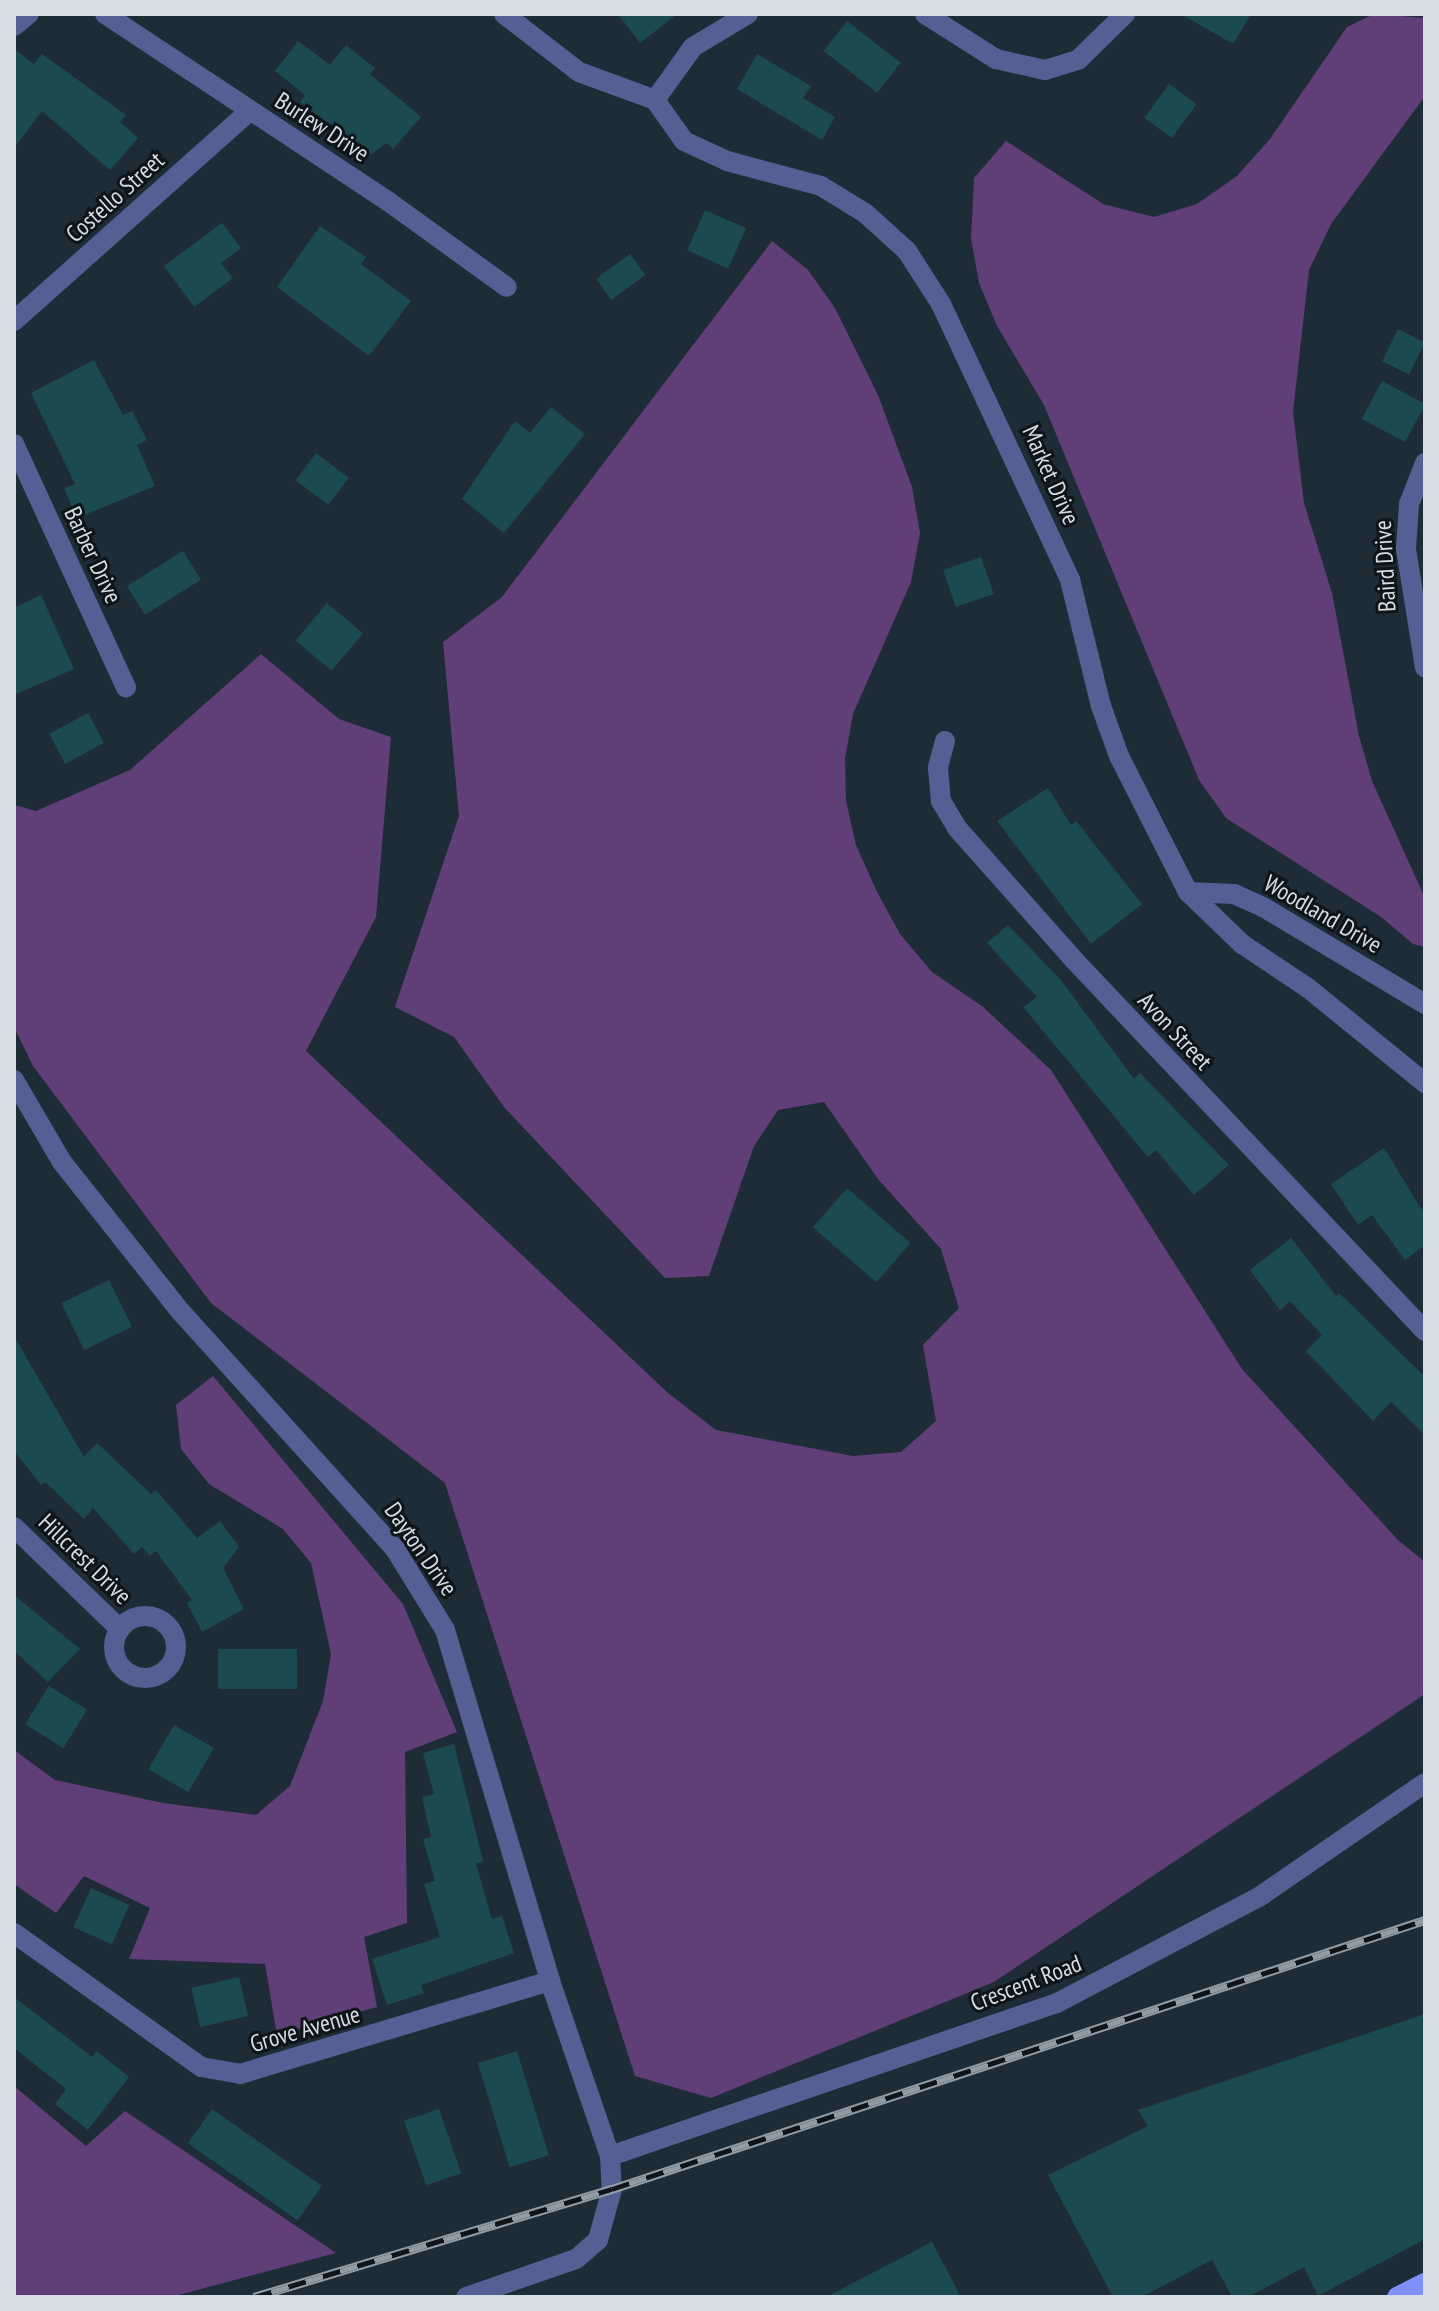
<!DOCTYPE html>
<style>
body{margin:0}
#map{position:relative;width:1439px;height:2311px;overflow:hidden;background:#1e2c37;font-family:"PT Sans Narrow",sans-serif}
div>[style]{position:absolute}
.green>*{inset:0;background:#603f78}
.building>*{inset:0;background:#1b4b51;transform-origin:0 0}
.minor>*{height:20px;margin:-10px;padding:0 10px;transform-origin:10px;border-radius:10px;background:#555f94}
.minor>.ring{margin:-10px;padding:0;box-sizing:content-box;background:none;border:20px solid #555f94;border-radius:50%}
.major>*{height:20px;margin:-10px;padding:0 10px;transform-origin:10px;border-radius:10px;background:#7f90fd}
.rail>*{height:9px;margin-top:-4.5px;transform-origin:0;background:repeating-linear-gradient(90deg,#0e1418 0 18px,#909ba4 0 36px);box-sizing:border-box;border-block:2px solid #909ba4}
span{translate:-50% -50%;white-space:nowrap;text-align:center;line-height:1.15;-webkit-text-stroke:6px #0e1418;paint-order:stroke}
.street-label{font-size:24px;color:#d5dee5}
.frame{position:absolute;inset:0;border:16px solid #d5dee5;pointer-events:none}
</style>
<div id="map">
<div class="green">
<i style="clip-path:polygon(1374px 14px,1425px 18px,1425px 96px,1331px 224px,1309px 270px,1293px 412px,1304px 503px,1332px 593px,1359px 736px,1372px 781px,1425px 898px,1425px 947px,1413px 944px,1381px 917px,1226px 818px,1199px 780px,1044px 405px,997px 326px,979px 283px,971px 238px,974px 178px,1006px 141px,1103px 204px,1154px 217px,1197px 204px,1237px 176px,1270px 139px,1347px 27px)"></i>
<i style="clip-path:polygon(772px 241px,808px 270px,835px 308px,878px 395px,912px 487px,920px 533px,911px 582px,853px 714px,845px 758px,846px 801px,856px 845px,877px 892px,900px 934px,932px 972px,983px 1007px,1051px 1070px,1242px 1369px,1398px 1540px,1425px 1562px,1425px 1694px,994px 1982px,711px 2098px,635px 2076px,445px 1483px,211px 1303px,33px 1066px,14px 1027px,14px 805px,36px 811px,130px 770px,261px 654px,339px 719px,391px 737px,376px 917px,306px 1051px,668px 1393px,716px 1430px,853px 1456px,901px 1452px,936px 1421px,923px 1345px,959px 1308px,941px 1249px,878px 1179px,824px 1102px,778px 1110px,754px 1146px,709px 1276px,665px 1278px,504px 1107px,454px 1037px,395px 1007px,459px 816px,443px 642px,502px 597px)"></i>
<i style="clip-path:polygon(213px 1376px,403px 1604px,457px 1732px,405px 1752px,407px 1923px,364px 1937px,377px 2007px,277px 2035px,265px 1964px,129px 1959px,150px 1908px,84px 1876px,56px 1913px,14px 1884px,14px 1750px,55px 1780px,163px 1803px,256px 1815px,290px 1786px,323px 1701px,331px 1654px,311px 1563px,283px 1529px,209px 1484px,181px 1449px,176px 1405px)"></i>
<i style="clip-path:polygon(14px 2086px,86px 2146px,125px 2111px,336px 2253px,171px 2297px,14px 2297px)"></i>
</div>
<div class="building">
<i style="clip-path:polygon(618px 14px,677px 14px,640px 43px)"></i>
<i style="clip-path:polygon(1181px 14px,1251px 14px,1233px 44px)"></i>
<i style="left:847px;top:21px;width:68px;height:38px;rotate:38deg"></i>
<i style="clip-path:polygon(298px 41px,330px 65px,346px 45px,375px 68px,370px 74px,421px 117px,393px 149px,386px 143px,370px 155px,300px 102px,305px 95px,275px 71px)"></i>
<i style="clip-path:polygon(14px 49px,34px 64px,42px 54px,126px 115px,120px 122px,138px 138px,110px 170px,42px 111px,14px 148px)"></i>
<i style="clip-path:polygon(757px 54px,811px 86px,803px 98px,835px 117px,822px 140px,737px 89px)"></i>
<i style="left:1169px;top:84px;width:34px;height:42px;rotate:36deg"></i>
<i style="left:705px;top:210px;width:45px;height:44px;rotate:24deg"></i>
<i style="clip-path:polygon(222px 223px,241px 248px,221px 263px,233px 278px,194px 307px,164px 266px)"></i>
<i style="clip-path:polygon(320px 226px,366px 257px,361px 264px,411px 301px,369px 356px,277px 287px)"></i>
<i style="left:630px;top:254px;width:26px;height:42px;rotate:54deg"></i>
<i style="left:1398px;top:329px;width:30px;height:36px;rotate:26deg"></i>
<i style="clip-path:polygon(94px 360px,123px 415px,132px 411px,147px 440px,137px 445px,155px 486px,77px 518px,64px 488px,75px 484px,31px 393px)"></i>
<i style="left:1382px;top:381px;width:49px;height:43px;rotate:28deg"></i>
<i style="clip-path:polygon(551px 407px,585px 434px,504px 533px,462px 499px,515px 421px,530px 433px)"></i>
<i style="left:316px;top:453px;width:41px;height:34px;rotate:37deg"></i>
<i style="left:183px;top:551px;width:34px;height:66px;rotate:58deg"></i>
<i style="left:981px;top:557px;width:39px;height:40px;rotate:71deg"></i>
<i style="clip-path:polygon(41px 595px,74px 669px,14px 695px,14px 608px)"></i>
<i style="left:327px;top:603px;width:47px;height:49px;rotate:40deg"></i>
<i style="left:88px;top:713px;width:34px;height:44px;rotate:62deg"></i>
<i style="clip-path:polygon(1048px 788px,1071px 825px,1076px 821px,1142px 904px,1091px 944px,997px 821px)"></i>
<i style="clip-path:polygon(1008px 925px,1061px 980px,1134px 1079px,1140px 1073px,1229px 1165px,1194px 1195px,1156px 1150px,1148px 1157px,1023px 1007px,1037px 997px,987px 943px)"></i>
<i style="clip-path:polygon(1384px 1148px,1425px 1215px,1425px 1245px,1405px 1260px,1372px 1215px,1358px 1225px,1331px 1184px)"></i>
<i style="left:847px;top:1188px;width:84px;height:52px;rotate:41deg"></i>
<i style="clip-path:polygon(1291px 1238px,1336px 1296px,1339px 1293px,1425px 1377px,1425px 1435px,1391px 1402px,1373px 1421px,1306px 1351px,1322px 1335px,1290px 1301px,1280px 1310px,1250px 1270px)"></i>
<i style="left:109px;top:1280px;width:52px;height:53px;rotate:64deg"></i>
<i style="clip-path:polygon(14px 1336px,84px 1457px,97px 1443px,151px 1494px,156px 1490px,197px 1538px,220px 1521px,239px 1547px,223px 1568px,244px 1609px,202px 1632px,187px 1603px,192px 1600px,156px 1551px,150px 1556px,142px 1547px,134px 1554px,93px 1508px,84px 1519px,45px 1482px,41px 1485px,14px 1451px)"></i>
<i style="clip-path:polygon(14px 1595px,80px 1649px,48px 1682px,14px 1651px)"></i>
<i style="left:218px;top:1649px;width:79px;height:40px"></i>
<i style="left:49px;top:1686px;width:45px;height:45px;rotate:32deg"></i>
<i style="left:174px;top:1725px;width:46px;height:51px;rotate:30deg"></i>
<i style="clip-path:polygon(454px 1744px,483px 1861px,476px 1864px,492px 1919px,502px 1916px,514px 1953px,421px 1985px,424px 1993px,387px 2005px,372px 1959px,440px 1937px,424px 1884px,435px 1881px,423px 1839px,431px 1837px,422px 1797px,434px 1794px,423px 1753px)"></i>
<i style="left:91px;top:1888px;width:42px;height:43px;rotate:24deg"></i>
<i style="left:239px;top:1977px;width:40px;height:49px;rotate:77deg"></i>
<i style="clip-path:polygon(14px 1997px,92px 2057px,96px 2051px,129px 2077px,88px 2130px,55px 2104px,66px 2089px,14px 2048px)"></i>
<i style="clip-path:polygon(1425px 2014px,1425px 2239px,1318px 2296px,1304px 2267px,1248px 2297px,1232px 2297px,1212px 2260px,1142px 2297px,1113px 2297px,1048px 2175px,1148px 2126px,1138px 2110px)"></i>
<i style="left:517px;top:2051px;width:109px;height:41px;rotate:73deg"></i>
<i style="left:212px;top:2109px;width:134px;height:42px;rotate:35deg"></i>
<i style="left:439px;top:2109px;width:68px;height:37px;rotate:71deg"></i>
<i style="clip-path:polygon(932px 2242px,961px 2297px,826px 2297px)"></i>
</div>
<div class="minor">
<i style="left:105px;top:14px;width:341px;rotate:33.5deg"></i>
<i style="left:389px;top:202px;width:145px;rotate:35.8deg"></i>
<i style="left:504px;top:14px;width:95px;rotate:37.7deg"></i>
<i style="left:579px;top:72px;width:81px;rotate:20.2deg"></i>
<i style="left:655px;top:100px;width:50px;rotate:54.7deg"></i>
<i style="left:684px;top:141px;width:47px;rotate:24.9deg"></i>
<i style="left:727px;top:161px;width:97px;rotate:14.9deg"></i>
<i style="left:821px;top:186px;width:52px;rotate:31.5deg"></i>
<i style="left:865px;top:213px;width:57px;rotate:42.1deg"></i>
<i style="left:907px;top:251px;width:63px;rotate:57.3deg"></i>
<i style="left:941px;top:304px;width:305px;rotate:64.9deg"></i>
<i style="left:1070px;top:580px;width:130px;rotate:76.2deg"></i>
<i style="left:1101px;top:706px;width:53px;rotate:70.2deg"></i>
<i style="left:1119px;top:756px;width:153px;rotate:63.1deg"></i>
<i style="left:1188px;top:892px;width:75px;rotate:43.9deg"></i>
<i style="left:1242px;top:944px;width:79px;rotate:33.7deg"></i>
<i style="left:1308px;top:988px;width:151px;rotate:39.1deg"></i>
<i style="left:925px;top:14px;width:84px;rotate:32.4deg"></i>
<i style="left:996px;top:59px;width:50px;rotate:12.7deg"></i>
<i style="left:1045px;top:70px;width:34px;rotate:-17deg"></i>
<i style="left:1078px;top:60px;width:66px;rotate:-44.4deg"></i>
<i style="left:14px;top:26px;width:19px;rotate:-39deg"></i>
<i style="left:655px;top:100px;width:65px;rotate:-54.4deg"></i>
<i style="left:693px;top:47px;width:64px;rotate:-31deg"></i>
<i style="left:14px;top:321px;width:316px;rotate:-41.7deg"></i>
<i style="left:14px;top:444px;width:268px;rotate:65.3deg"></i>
<i style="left:1425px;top:463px;width:44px;rotate:111.3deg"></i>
<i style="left:1409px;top:504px;width:45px;rotate:93.8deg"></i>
<i style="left:1406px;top:549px;width:120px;rotate:80.9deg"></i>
<i style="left:945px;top:741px;width:28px;rotate:105deg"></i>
<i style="left:938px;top:768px;width:33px;rotate:85deg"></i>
<i style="left:941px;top:801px;width:31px;rotate:59deg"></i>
<i style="left:957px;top:828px;width:178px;rotate:48.4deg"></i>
<i style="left:1075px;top:961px;width:509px;rotate:46.59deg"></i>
<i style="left:1188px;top:892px;width:46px;rotate:2.5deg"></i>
<i style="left:1234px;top:894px;width:32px;rotate:24deg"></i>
<i style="left:1263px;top:907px;width:189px;rotate:30.9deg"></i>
<i style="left:14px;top:1080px;width:95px;rotate:59.7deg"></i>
<i style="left:62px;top:1162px;width:191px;rotate:51.6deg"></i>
<i style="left:181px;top:1312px;width:319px;rotate:47.9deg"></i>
<i style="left:395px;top:1549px;width:95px;rotate:58.3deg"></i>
<i style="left:445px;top:1630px;width:366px;rotate:73.3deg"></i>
<i style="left:550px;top:1981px;width:185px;rotate:71.1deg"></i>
<i style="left:610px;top:2156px;width:33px;rotate:87deg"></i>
<i style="left:612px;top:2189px;width:53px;rotate:105.4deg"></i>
<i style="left:598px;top:2240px;width:29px;rotate:139deg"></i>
<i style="left:576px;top:2259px;width:116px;rotate:160.9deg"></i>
<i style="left:14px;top:1527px;width:147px;rotate:43.9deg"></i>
<i class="ring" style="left:114px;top:1616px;width:42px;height:42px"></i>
<i style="left:14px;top:1933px;width:230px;rotate:35.6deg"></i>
<i style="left:201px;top:2067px;width:40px;rotate:10deg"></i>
<i style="left:240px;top:2074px;width:324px;rotate:-16.7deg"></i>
<i style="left:610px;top:2156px;width:472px;rotate:-18.9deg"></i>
<i style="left:1057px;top:2003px;width:228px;rotate:-27.7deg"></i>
<i style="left:1259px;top:1897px;width:201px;rotate:-34.5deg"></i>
</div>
<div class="major">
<i style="left:1397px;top:2297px;width:31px;rotate:-27deg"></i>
</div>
<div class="rail">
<i style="left:254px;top:2297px;width:374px;rotate:-16.8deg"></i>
<i style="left:612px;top:2189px;width:856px;rotate:-18.31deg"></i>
</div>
<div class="street-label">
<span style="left:322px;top:127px;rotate:33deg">Burlew Drive</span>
<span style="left:115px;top:197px;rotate:-42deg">Costello Street</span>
<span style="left:1051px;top:475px;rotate:66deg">Market Drive</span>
<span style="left:93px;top:555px;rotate:65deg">Barber Drive</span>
<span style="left:1385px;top:566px;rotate:-93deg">Baird Drive</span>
<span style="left:1323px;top:914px;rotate:30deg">Woodland Drive</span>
<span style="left:1175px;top:1031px;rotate:47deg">Avon Street</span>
<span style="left:421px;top:1549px;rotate:55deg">Dayton Drive</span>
<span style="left:85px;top:1559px;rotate:44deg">Hillcrest Drive</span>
<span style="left:1026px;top:1983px;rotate:-21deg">Crescent Road</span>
<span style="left:305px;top:2029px;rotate:-16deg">Grove Avenue</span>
</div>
<div class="frame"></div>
</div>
